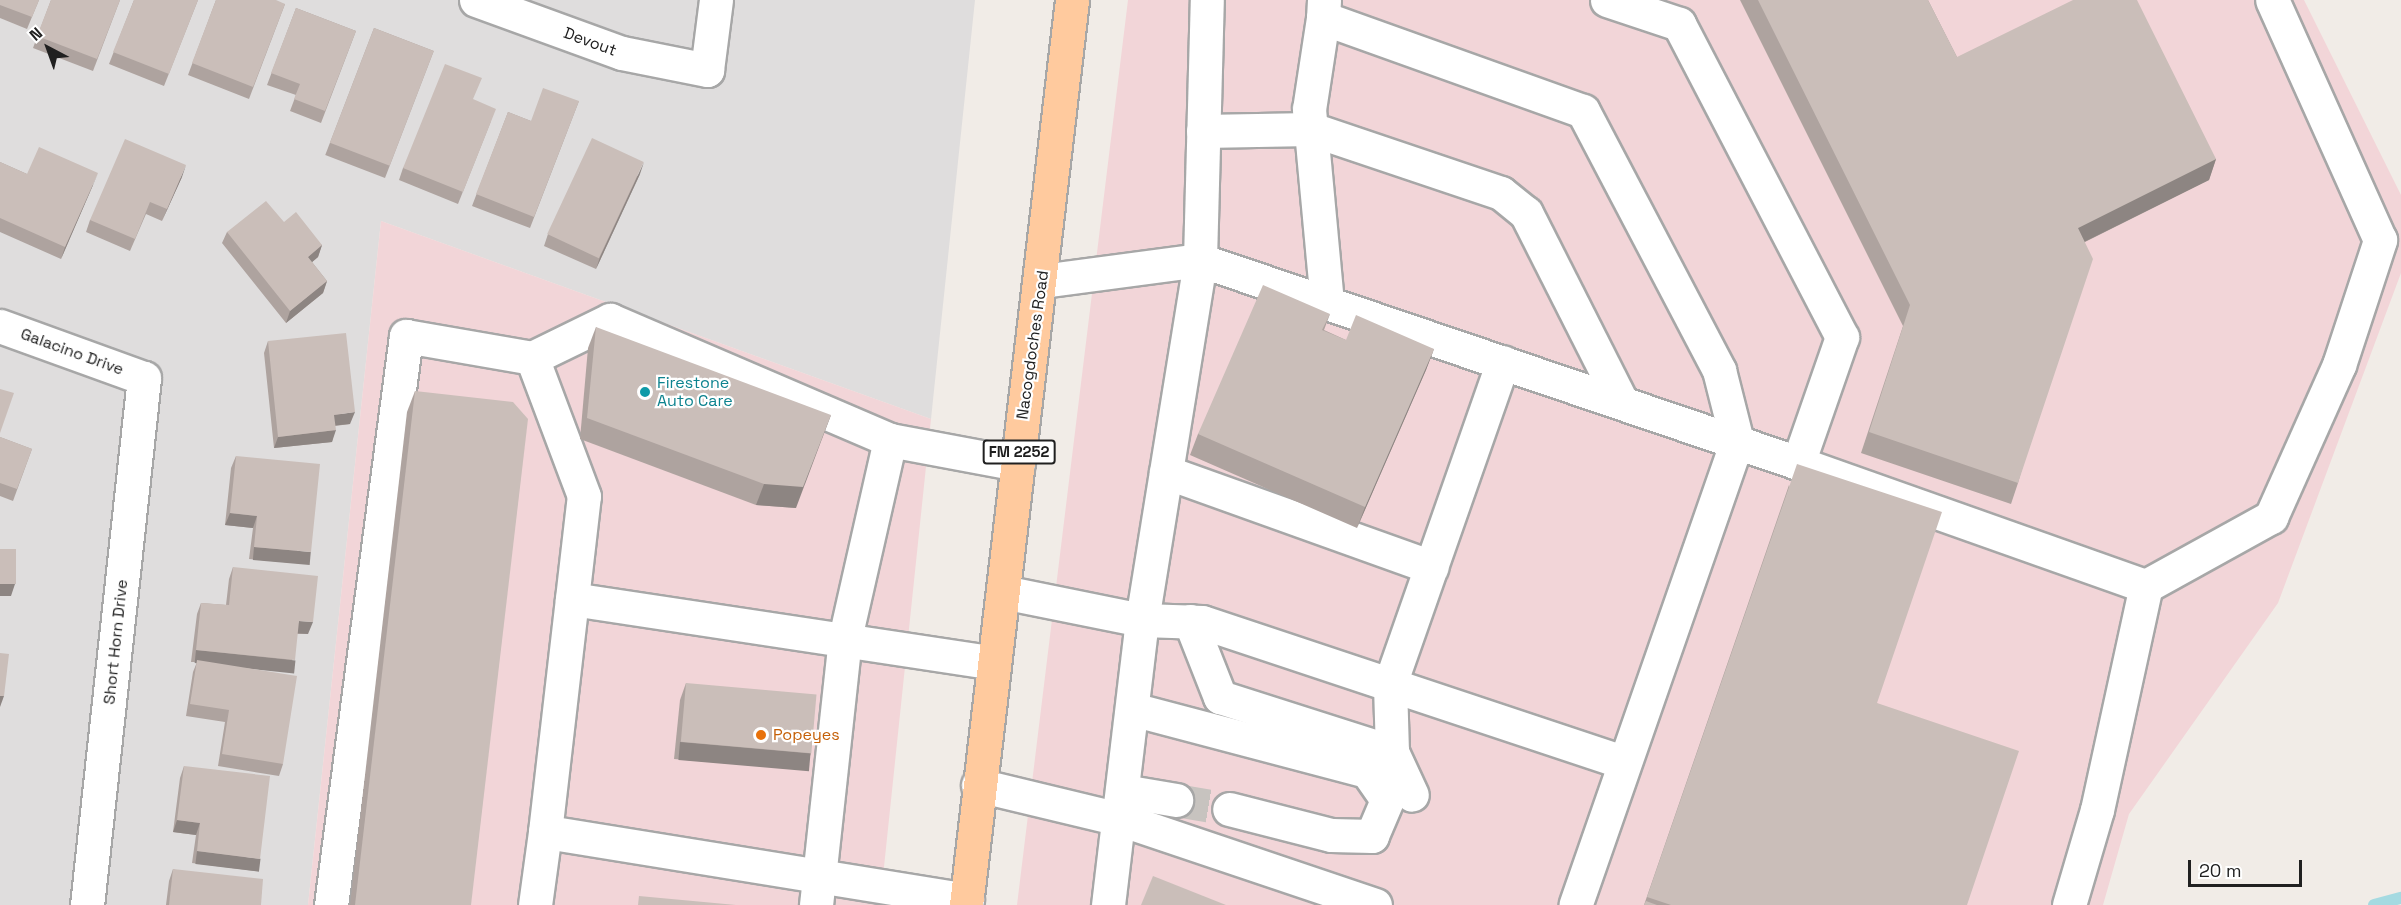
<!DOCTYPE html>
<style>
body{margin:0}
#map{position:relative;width:2401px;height:905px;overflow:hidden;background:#f1ece7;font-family:"Space Grotesk",sans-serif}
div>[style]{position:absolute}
.residential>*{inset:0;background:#dfdddd}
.commercial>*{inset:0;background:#f2d5d8}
.stream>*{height:12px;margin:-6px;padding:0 6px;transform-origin:6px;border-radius:6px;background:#a5dae1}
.minor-tunnel>*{height:33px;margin-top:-16.5px;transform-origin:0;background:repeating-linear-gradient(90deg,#c7c3bf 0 33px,transparent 0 49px)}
.roads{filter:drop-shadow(2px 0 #a7a7a7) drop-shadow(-2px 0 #a7a7a7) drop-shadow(0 2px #a7a7a7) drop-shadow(0 -2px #a7a7a7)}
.minor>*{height:33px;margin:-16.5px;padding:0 16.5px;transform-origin:16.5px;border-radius:16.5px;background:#fff}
.major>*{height:33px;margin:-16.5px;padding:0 16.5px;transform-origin:16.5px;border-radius:16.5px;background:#ffca9e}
.wall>*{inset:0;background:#aea39f;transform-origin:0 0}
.shaded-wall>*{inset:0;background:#8d8582;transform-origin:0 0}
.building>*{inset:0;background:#cabeb9;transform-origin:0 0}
.dots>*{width:16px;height:16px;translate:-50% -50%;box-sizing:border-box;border:3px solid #fff;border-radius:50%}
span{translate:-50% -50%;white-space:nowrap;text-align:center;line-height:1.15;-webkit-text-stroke:4.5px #fff;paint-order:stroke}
.shield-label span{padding:2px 4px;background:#fff;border:2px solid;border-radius:4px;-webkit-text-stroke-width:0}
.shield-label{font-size:15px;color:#202020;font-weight:700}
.street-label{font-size:16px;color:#202020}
.culture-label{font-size:16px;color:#0d838f}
.left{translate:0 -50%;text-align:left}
.food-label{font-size:16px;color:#c56008}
.north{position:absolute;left:18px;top:18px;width:60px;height:60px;-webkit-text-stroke:4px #fff;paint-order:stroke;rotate:319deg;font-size:16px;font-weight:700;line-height:24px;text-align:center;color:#202020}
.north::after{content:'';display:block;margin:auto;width:21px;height:27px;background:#202020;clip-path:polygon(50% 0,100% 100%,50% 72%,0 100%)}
.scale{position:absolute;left:2188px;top:860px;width:114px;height:27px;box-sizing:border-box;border:3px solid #202020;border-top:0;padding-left:8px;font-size:18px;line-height:21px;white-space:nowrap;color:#202020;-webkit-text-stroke:4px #fff;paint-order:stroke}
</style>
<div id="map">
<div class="residential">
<i style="clip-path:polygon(0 0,975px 0,931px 419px,381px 221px,308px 905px,0 905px)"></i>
</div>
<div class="commercial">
<i style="clip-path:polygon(1128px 0,2304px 0,2401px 195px,2401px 273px,2278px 603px,2129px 814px,2103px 905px,1017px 905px)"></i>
<i style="clip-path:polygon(381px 221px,931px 419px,880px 905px,308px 905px)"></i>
</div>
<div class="stream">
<i style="left:2374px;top:905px;width:28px;rotate:-15deg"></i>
</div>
<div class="minor-tunnel">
<i style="left:1176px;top:800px;width:54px;rotate:9.6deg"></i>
</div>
<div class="roads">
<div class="minor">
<i style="left:476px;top:0;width:155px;rotate:20deg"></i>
<i style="left:622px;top:53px;width:87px;rotate:11.3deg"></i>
<i style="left:707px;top:70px;width:71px;rotate:-82.7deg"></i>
<i style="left:1324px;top:0;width:18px;rotate:93deg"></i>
<i style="left:1323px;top:18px;width:276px;rotate:19.7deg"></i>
<i style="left:1583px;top:111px;width:293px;rotate:62.3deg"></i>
<i style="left:1719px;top:370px;width:73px;rotate:75.8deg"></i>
<i style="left:1737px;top:441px;width:491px;rotate:109.2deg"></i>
<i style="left:1607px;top:0;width:76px;rotate:18.4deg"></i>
<i style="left:1679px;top:24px;width:353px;rotate:62.5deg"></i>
<i style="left:1842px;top:337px;width:133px;rotate:109.2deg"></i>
<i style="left:1798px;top:463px;width:369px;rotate:19.5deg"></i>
<i style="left:1323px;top:18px;width:92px;rotate:98.7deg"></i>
<i style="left:1309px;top:109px;width:195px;rotate:84.7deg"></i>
<i style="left:1203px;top:131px;width:108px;rotate:-1.1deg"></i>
<i style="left:1311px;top:129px;width:200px;rotate:18.6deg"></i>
<i style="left:1501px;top:193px;width:32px;rotate:39deg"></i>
<i style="left:1526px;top:213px;width:211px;rotate:63.2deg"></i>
<i style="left:1042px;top:281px;width:159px;rotate:-7.6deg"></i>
<i style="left:1200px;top:260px;width:632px;rotate:18.75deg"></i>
<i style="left:0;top:326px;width:153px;rotate:19.9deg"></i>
<i style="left:144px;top:378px;width:530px;rotate:96.17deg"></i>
<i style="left:1166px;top:472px;width:282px;rotate:19.7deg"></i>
<i style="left:1003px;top:592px;width:142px;rotate:11.4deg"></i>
<i style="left:1142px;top:620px;width:60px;rotate:1.9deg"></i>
<i style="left:1202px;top:622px;width:444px;rotate:18.4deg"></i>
<i style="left:572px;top:599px;width:426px;rotate:8.6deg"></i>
<i style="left:1190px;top:621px;width:82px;rotate:68.5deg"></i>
<i style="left:1220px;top:697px;width:181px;rotate:17.7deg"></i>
<i style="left:1392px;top:752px;width:68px;rotate:-91.7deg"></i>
<i style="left:1390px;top:684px;width:341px;rotate:-70.7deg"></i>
<i style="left:1132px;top:709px;width:243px;rotate:14.8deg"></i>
<i style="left:1367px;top:771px;width:35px;rotate:55deg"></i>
<i style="left:1387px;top:800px;width:39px;rotate:113deg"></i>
<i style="left:1372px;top:836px;width:41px;rotate:-178.6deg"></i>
<i style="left:1331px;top:835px;width:105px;rotate:-165.7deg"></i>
<i style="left:1392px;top:752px;width:47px;rotate:65.1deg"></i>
<i style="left:978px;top:785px;width:146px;rotate:13.5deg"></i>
<i style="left:1120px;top:819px;width:269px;rotate:18.6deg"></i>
<i style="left:1123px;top:791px;width:54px;rotate:9.6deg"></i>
<i style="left:967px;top:900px;width:427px;rotate:-170.8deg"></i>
<i style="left:545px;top:832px;width:338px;rotate:-83.4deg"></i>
<i style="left:584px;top:496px;width:147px;rotate:-110.6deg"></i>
<i style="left:532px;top:358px;width:87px;rotate:-26deg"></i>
<i style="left:610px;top:320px;width:305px;rotate:23.2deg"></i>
<i style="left:890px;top:440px;width:130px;rotate:10.6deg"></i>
<i style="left:331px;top:905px;width:574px;rotate:-82.49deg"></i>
<i style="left:406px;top:336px;width:128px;rotate:9.9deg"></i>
<i style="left:535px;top:905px;width:74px;rotate:-82.2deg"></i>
<i style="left:816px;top:905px;width:269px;rotate:-83.8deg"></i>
<i style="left:845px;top:638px;width:203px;rotate:-77.2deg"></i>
<i style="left:1108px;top:905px;width:287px;rotate:-83.2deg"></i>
<i style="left:1142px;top:620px;width:365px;rotate:-80.8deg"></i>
<i style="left:1200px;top:260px;width:260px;rotate:-88.5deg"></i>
<i style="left:2069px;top:905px;width:99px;rotate:-73.6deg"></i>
<i style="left:2097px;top:810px;width:229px;rotate:-77.7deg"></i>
<i style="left:2146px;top:586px;width:143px;rotate:-28.9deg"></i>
<i style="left:2271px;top:517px;width:167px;rotate:-65.9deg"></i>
<i style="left:2339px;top:365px;width:132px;rotate:-71.8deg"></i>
<i style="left:2380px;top:240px;width:263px;rotate:-114.2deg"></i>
</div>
<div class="major">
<i style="left:966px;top:905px;width:911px;rotate:-83.32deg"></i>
</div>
</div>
<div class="wall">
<i style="clip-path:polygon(0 0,39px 0,27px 29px,0 18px)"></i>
<i style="clip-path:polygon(51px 0,120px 0,93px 71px,33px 48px)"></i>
<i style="clip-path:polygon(134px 0,198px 0,164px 86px,109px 64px)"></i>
<i style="clip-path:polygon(216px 0,285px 4px,249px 99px,188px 75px)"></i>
<i style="clip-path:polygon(1740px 0,1928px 0,1957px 57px,2216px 159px,2209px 180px,2085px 242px,2018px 483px,2011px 504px,1861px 453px,1903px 326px)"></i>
<i style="clip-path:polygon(296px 8px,356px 31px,321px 123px,290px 111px,296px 95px,267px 85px)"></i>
<i style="left:374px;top:28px;width:64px;height:136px;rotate:21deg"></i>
<i style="clip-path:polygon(473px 100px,491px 121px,458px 204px,399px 180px,403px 168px)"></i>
<i style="clip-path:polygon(579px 101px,530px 228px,472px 206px,508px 112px,531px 121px)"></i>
<i style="clip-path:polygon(0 162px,27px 174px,93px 185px,61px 259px,0 232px)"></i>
<i style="clip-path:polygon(640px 174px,596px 269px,544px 246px,548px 234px)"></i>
<i style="clip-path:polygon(182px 177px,162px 221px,146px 214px,130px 251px,86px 232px,90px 220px)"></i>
<i style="clip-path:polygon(284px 222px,322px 245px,318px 257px,312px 262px,327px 281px,323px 293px,286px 323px,222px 243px,227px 232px)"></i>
<i style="clip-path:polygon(1330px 314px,1324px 330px,1346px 340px,1434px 349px,1426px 370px,1357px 528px,1190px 455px,1198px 434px)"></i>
<i style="clip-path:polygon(596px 327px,796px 508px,756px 505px,580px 439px,588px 348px)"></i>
<i style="clip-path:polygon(268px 341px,350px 424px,335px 426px,332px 442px,274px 448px,264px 353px)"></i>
<i style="clip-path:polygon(415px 391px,471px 905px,350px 905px,407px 412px)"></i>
<i style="clip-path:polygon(0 437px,32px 449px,13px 501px,0 496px)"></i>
<i style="clip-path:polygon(236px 456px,306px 564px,249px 559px,253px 528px,225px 525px,231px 468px)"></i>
<i style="clip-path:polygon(1789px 485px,1877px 703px,1967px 905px,1644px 905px)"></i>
<i style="clip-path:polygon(233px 567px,308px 634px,297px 634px,290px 672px,236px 666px,283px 764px,279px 776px,218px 766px,225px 722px,186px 716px,193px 672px,197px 662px,191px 662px,197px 614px,201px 603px,226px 605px,229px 579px)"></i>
<i style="clip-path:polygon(686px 683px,811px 753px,805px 770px,674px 759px,680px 700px)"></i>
<i style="clip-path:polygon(184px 766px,255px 871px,192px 863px,196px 835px,173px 832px,180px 778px)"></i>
<i style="clip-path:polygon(173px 869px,261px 905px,166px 905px,169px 881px)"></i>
</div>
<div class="shaded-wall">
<i style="clip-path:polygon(2216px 159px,2209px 180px,2070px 249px,2078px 228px)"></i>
<i style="clip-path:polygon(644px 162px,640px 174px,596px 269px,600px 257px)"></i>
<i style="clip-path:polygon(186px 165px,182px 177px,162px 221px,167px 209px)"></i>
<i style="clip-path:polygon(98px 173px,93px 185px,61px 259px,65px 247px)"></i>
<i style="clip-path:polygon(322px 245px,318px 257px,304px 269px,308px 257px)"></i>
<i style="clip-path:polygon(327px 281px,323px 293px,286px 323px,290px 311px)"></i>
<i style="clip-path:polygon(1434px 349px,1426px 370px,1357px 528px,1365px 507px)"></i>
<i style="clip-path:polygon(355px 412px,350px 424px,330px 426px,334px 415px)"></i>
<i style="clip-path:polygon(831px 415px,796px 508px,756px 505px,764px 484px)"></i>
<i style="clip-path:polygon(336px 430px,332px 442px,274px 448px,278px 437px)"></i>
<i style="clip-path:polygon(230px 513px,257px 516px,253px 528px,225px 525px)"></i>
<i style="left:254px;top:547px;width:57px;height:13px;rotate:5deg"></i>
<i style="clip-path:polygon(0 584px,15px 584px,11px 596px,0 596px)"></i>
<i style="clip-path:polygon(299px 621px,313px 622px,308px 634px,294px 633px)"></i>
<i style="left:196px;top:650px;width:100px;height:13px;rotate:6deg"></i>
<i style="clip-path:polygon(0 696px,4px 696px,0 707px)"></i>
<i style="left:680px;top:742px;width:131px;height:18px;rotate:5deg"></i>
<i style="clip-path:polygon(177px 820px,200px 823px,196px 835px,173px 832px)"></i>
<i style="left:197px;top:851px;width:64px;height:13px;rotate:7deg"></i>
</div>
<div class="building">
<i style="clip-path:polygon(0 0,39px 0,32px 17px,0 5px)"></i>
<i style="clip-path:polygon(51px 0,120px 0,97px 59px,37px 36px)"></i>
<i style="clip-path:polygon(134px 0,198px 0,169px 74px,113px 52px)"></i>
<i style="clip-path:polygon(216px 0,276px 0,285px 4px,253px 87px,192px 63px)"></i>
<i style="clip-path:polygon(1758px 0,1928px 0,1957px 57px,2073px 0,2137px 0,2216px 159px,2078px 228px,2093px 259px,2018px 483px,1869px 432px,1910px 305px)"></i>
<i style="clip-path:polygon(296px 8px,356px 31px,325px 111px,294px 99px,300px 84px,271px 73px)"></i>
<i style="left:374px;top:28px;width:64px;height:123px;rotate:21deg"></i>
<i style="clip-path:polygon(445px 64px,482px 78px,473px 99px,496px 109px,463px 192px,403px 168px)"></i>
<i style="clip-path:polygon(543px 88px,579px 101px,534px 217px,476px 194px,508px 112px,531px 121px)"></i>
<i style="left:592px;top:138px;width:57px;height:106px;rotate:25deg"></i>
<i style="clip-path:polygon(125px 139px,186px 165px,167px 209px,150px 202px,135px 239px,90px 220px)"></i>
<i style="clip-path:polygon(39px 147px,98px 173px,65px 247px,0 218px,0 162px,27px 174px)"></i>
<i style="clip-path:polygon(266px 201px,284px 222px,296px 212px,322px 245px,308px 257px,327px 281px,290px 311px,227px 232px)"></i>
<i style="clip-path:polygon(1263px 285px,1330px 314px,1322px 330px,1346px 340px,1356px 315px,1434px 349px,1365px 507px,1198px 434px)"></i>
<i style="clip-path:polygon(596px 327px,831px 415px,803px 487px,764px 484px,587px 418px)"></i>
<i style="clip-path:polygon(346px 333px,355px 412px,334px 415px,336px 430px,278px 437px,268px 341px)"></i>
<i style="clip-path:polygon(0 389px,14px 393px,0 433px)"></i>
<i style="clip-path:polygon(415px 391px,513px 402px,528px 419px,471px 905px,355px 905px)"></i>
<i style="clip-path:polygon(0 437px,32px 449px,17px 489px,0 483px)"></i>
<i style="clip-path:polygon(236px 456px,320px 464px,311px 552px,254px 547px,257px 516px,230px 513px)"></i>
<i style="clip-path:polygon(1797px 464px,1942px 512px,1877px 703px,2019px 751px,1967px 905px,1671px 905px,1647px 897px)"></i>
<i style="left:0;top:549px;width:16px;height:35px"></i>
<i style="clip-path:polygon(233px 567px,318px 576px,313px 622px,299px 621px,295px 660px,196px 650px,201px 603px,229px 605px)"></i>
<i style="clip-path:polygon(0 653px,9px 654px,4px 696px,0 696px)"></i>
<i style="clip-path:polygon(197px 660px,297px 676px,283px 764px,222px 754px,229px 710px,190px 704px)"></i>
<i style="left:686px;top:683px;width:131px;height:59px;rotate:5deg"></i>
<i style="clip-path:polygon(184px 766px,270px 776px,260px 859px,197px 851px,200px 823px,177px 820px)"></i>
<i style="clip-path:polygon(173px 869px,263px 879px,261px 905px,169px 905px)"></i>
<i style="clip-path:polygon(1153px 876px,1226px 905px,1141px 905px)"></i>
<i style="clip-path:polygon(639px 896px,736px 905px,638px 905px)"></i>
<i style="clip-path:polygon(1646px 901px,1657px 905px,1644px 905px)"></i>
</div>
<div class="dots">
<i style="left:645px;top:392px;background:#0f9aa8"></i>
<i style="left:761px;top:735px;background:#e8710a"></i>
</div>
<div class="shield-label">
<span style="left:1019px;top:452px">FM 2252</span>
</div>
<div class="street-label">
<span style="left:590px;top:42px;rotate:20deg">Devout</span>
<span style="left:1033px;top:345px;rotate:-82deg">Nacogdoches Road</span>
<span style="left:72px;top:352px;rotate:20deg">Galacino Drive</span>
<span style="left:116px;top:642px;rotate:-84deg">Short Horn Drive</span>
</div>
<div class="culture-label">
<span class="left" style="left:657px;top:392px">Firestone<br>Auto Care</span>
</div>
<div class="food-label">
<span class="left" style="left:773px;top:735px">Popeyes</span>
</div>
<div class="north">N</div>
<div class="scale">20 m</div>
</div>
